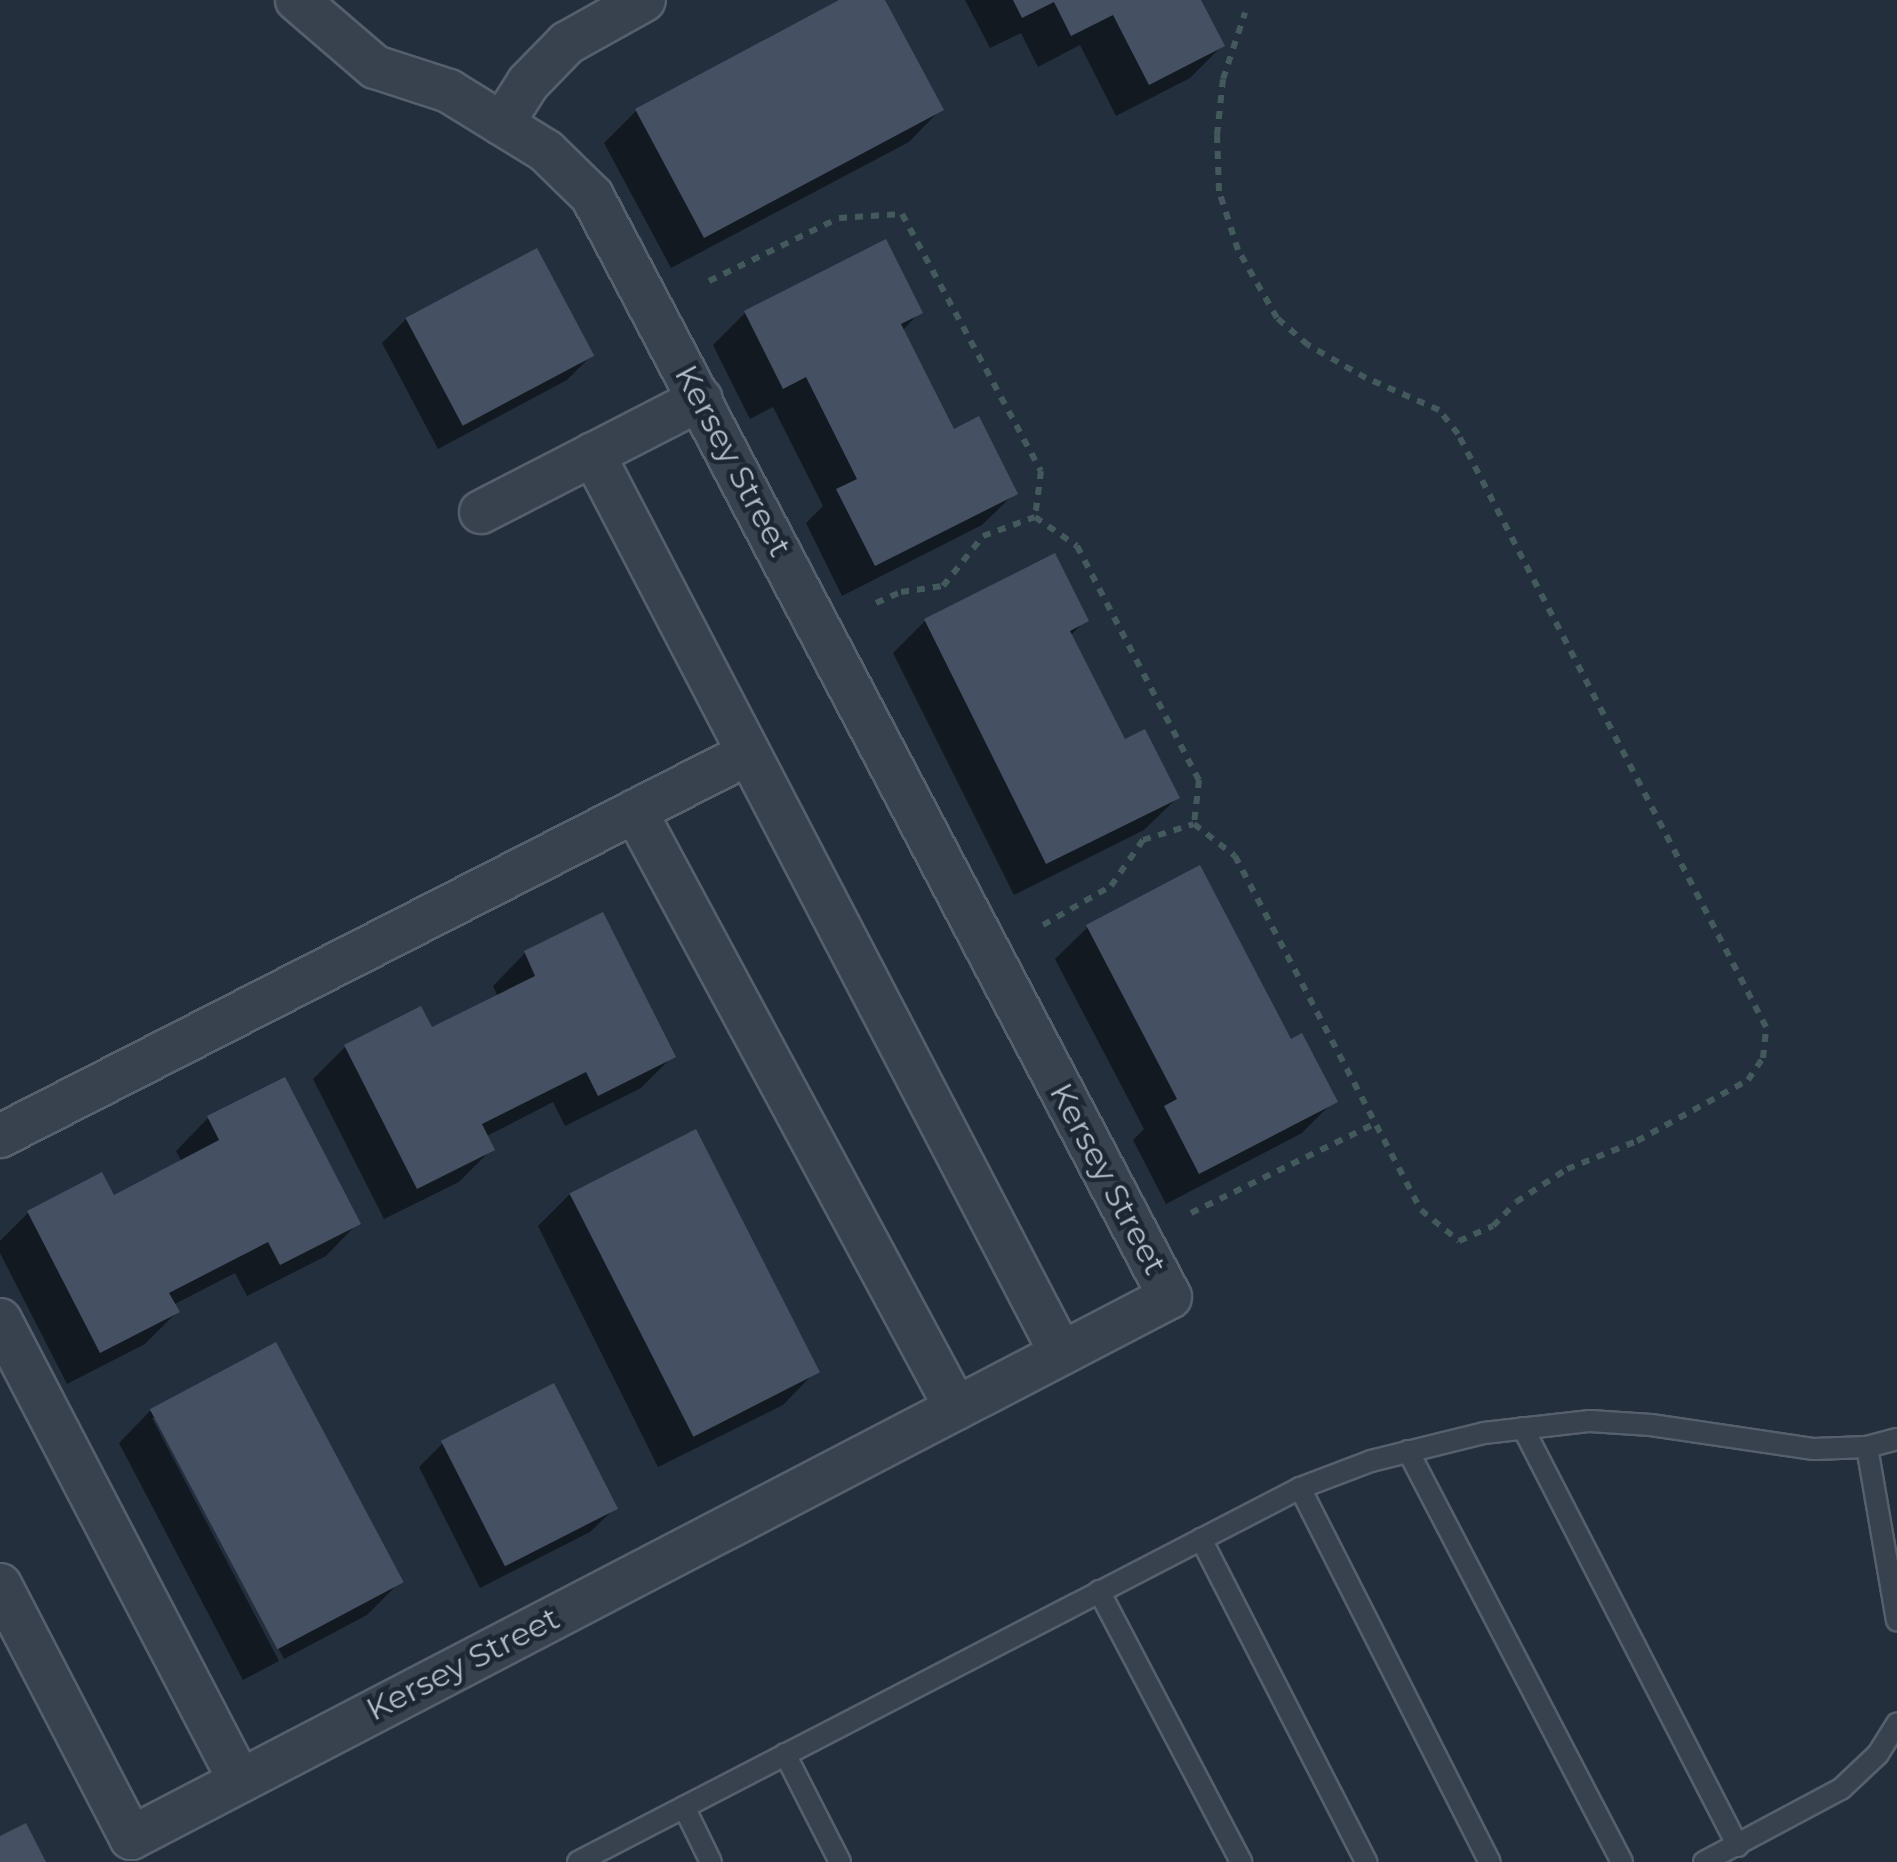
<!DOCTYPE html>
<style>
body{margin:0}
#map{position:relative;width:1897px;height:1862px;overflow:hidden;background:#242f3e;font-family:Montserrat,sans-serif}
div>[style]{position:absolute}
.shadow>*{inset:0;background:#0007}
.building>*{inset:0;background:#455162;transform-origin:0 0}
.path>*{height:6px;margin-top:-3px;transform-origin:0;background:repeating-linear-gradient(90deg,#44595c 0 8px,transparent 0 16px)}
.roads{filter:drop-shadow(2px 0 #565f6c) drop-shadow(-2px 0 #565f6c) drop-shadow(0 2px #565f6c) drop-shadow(0 -2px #565f6c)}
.lane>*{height:20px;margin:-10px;padding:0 10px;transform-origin:10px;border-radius:10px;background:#38414e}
.street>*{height:42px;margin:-21px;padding:0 21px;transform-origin:21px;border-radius:21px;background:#38414e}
span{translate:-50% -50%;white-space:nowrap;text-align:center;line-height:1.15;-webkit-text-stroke:9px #1d2633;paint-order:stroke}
.street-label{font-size:32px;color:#b4bcc9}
</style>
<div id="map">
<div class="shadow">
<i style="clip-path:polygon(844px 0,882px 0,941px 109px,909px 142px,671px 268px,604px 143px,636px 111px)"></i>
<i style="clip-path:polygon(965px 0,1198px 0,1222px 46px,1190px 78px,1116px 116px,1080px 45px,1038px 67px,1021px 33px,990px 48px)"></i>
<i style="clip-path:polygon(885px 242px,920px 312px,902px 331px,953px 432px,1015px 493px,982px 525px,842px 596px,806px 523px,823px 506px,773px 407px,750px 419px,713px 345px,745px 313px)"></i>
<i style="clip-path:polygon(406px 319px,591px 356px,567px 380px,438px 449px,382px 343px)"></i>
<i style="clip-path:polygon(1086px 620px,1070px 636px,1124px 742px,1177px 798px,1144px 830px,1014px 895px,893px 653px,925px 621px)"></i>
<i style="clip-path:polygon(602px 915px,673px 1056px,641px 1088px,565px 1126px,553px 1102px,485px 1137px,492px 1149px,459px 1182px,384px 1219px,313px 1079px,345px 1047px,431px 1031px,498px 997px,493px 986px,525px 953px)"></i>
<i style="clip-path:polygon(1088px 927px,1290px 1042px,1334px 1101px,1302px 1133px,1166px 1204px,1133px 1140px,1144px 1129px,1055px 959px)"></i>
<i style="clip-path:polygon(208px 1118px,358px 1223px,326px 1256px,247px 1296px,235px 1273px,173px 1305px,177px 1312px,145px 1344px,67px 1384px,0 1253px,0 1241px,28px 1213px,101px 1175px,113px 1198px,182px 1162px,176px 1151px)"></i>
<i style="clip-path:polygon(570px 1194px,815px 1372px,783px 1405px,658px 1467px,538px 1226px)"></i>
<i style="clip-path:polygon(151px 1410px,399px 1583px,367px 1615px,284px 1659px,157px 1418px,152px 1418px,279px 1661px,243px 1680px,119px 1443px)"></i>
<i style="clip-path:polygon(443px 1443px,615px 1508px,590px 1532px,480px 1588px,419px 1467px)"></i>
</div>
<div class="building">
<i style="clip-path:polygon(839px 0,885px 0,944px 110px,704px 238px,635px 109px)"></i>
<i style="clip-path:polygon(1013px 0,1201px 0,1225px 46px,1149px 85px,1113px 15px,1071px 36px,1054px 2px,1022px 18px)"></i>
<i style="clip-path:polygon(886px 239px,923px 313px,901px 324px,954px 429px,979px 416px,1018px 494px,875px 566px,836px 489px,857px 479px,806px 377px,783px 389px,744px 311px)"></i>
<i style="left:537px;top:248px;width:122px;height:149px;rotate:62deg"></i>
<i style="clip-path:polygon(1055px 553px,1089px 621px,1070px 631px,1125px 739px,1145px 729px,1180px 798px,1046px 864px,924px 619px)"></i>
<i style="clip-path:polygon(1200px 865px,1291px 1039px,1302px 1033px,1338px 1102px,1199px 1174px,1164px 1106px,1177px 1099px,1086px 925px)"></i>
<i style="clip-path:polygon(603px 912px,676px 1057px,598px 1096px,586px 1072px,482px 1124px,495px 1150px,417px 1189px,344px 1045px,421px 1006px,432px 1027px,535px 976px,524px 951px)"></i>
<i style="clip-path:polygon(285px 1077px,361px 1224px,280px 1265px,268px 1242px,169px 1293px,180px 1312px,100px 1353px,27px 1211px,102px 1172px,114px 1195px,219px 1140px,207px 1116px)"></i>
<i style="left:696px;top:1129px;width:273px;height:142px;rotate:63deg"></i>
<i style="left:276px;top:1342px;width:272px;height:143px;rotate:62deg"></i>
<i style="left:554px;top:1383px;width:141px;height:127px;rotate:63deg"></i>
<i style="clip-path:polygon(26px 1823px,46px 1862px,0 1862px,0 1836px)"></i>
</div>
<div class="path">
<i style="left:709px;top:281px;width:144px;rotate:-25.9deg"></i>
<i style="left:839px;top:218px;width:63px;rotate:-3.6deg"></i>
<i style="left:902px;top:214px;width:292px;rotate:61.6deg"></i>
<i style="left:1041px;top:471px;width:46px;rotate:97.4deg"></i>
<i style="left:1035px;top:517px;width:51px;rotate:34.6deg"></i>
<i style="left:1077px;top:546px;width:264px;rotate:62.5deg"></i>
<i style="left:1199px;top:780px;width:44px;rotate:96.5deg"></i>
<i style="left:1194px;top:824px;width:52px;rotate:38deg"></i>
<i style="left:1235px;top:856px;width:400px;rotate:62.3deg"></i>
<i style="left:1421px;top:1210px;width:49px;rotate:39.2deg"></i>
<i style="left:1459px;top:1241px;width:37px;rotate:-24deg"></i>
<i style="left:1493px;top:1226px;width:33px;rotate:-46deg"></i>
<i style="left:1516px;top:1202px;width:61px;rotate:-32.9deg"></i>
<i style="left:1567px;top:1169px;width:75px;rotate:-21.8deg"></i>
<i style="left:1637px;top:1141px;width:127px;rotate:-28.8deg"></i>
<i style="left:1748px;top:1080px;width:27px;rotate:-56deg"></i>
<i style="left:1763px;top:1058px;width:31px;rotate:-84deg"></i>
<i style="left:1766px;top:1027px;width:668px;rotate:-117.45deg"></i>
<i style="left:1458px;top:434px;width:31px;rotate:-128deg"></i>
<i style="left:1439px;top:410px;width:80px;rotate:-156.3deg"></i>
<i style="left:1366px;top:378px;width:67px;rotate:-150.4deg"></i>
<i style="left:1308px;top:345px;width:41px;rotate:-138.9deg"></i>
<i style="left:1277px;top:318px;width:78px;rotate:-119.8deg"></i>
<i style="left:1238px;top:250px;width:62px;rotate:-107.9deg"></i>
<i style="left:1219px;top:191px;width:56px;rotate:-92deg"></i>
<i style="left:1217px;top:135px;width:56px;rotate:-83.9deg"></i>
<i style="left:1223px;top:79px;width:70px;rotate:-71.6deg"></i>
<i style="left:876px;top:603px;width:27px;rotate:-24deg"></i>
<i style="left:901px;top:592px;width:42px;rotate:-8.1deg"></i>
<i style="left:943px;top:586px;width:64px;rotate:-51.3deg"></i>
<i style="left:983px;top:536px;width:55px;rotate:-20.1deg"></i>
<i style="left:1043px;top:925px;width:78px;rotate:-29.8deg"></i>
<i style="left:1111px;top:886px;width:56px;rotate:-55.2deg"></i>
<i style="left:1143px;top:840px;width:53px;rotate:-17.4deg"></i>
<i style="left:1191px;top:1213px;width:206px;rotate:-25.9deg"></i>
</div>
<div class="roads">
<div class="lane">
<i style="left:1523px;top:1428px;width:470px;rotate:62.8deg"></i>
<i style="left:1867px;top:1447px;width:176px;rotate:80.2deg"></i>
<i style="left:1408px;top:1451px;width:463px;rotate:62.5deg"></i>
<i style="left:1300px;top:1488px;width:419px;rotate:63.1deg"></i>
<i style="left:1201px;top:1539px;width:363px;rotate:62.9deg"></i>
<i style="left:1099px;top:1591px;width:306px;rotate:62.3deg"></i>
<i style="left:785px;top:1754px;width:121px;rotate:63deg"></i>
<i style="left:684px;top:1807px;width:61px;rotate:63.9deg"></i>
<i style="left:578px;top:1862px;width:813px;rotate:-27.38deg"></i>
<i style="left:1300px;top:1488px;width:76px;rotate:-20.8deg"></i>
<i style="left:1371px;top:1461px;width:116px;rotate:-13.9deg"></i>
<i style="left:1484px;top:1433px;width:107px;rotate:-6.5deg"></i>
<i style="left:1590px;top:1421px;width:61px;rotate:3.8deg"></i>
<i style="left:1651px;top:1425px;width:165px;rotate:8.4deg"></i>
<i style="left:1814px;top:1449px;width:53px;rotate:-2.2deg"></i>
<i style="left:1867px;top:1447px;width:31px;rotate:-15deg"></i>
<i style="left:1704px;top:1862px;width:155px;rotate:-28.1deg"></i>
<i style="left:1841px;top:1789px;width:51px;rotate:-43.4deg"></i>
<i style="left:1878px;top:1754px;width:36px;rotate:-58deg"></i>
</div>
<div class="street">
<i style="left:502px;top:124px;width:49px;rotate:-57.6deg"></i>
<i style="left:528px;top:83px;width:56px;rotate:-45.7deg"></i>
<i style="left:567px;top:43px;width:88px;rotate:-29.2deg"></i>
<i style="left:593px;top:454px;width:1014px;rotate:62.5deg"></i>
<i style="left:481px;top:512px;width:247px;rotate:-27.2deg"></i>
<i style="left:635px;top:811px;width:678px;rotate:61.73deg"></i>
<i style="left:0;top:1136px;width:841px;rotate:-27.08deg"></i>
<i style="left:0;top:1320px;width:520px;rotate:62.5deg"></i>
<i style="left:0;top:1585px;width:285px;rotate:62.6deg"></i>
<i style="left:131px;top:1838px;width:1171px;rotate:-27.51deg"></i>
<i style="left:1170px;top:1297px;width:1243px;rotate:-117.7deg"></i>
<i style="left:592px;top:196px;width:64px;rotate:-135.6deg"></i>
<i style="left:546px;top:151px;width:114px;rotate:-148.3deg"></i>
<i style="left:449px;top:91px;width:78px;rotate:-162deg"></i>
<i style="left:375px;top:67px;width:103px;rotate:-139.3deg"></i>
</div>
</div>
<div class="street-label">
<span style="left:733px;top:461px;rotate:62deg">Kersey Street</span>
<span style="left:1108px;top:1179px;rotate:62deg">Kersey Street</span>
<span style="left:463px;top:1664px;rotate:-27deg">Kersey Street</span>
</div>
</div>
